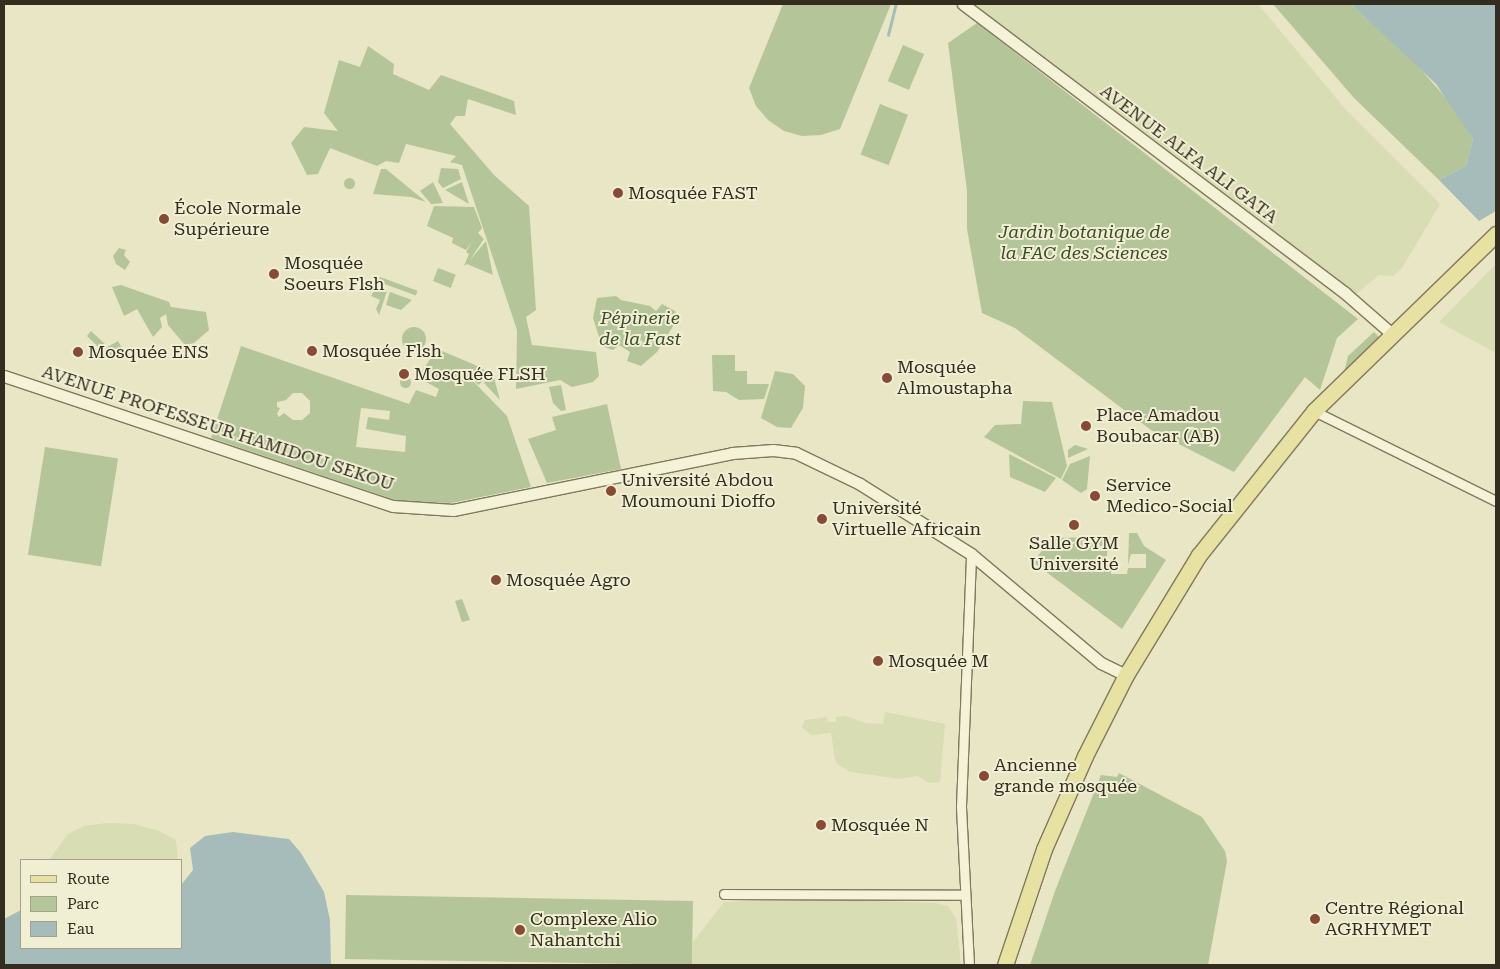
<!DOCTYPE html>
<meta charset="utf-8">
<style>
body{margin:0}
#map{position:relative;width:1500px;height:969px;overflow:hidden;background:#e8e6c5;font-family:"Roboto Serif",serif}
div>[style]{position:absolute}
.farmland>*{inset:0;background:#d9ddb3}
.green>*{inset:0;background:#b5c59a;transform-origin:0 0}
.round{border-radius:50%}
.water>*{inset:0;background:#a6bcbb}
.stream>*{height:2.5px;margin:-1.25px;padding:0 1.25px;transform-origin:1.25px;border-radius:1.25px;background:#a6bcbb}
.roads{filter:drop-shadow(1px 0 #81795d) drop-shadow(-1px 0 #81795d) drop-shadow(0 1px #81795d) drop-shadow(0 -1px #81795d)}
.minor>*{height:9px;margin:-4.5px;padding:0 4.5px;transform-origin:4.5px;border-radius:4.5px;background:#f4f2d7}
.tertiary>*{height:11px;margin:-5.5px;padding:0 5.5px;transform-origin:5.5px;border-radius:5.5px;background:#f4f2d7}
.primary>*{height:15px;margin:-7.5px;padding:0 7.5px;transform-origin:7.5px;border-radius:7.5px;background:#e7e2a1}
.dots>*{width:14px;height:14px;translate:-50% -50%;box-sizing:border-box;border:2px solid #f0efd3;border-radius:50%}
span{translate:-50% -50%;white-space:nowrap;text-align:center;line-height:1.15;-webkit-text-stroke:4px #f0efd3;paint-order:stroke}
.street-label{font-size:18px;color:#332d1f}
.poi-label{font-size:18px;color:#332d1f}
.left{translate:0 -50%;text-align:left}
.park-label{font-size:18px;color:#3b4c28;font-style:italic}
.frame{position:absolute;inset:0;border:5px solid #332d1f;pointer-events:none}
.legend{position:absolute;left:20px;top:859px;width:162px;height:90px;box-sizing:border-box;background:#f0efd3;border:1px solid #a4a18b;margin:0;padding:6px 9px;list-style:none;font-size:15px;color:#332d1f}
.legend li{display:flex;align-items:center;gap:10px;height:25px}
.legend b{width:25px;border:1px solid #a4a18b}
</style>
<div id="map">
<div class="farmland">
<i style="clip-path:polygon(968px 4px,1258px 4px,1347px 111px,1440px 204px,1402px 268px,1393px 276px,1379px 275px,1356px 294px)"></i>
<i style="clip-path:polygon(1496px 264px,1496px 353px,1439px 322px)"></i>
<i style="clip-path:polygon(885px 712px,945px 724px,940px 782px,929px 783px,917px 776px,900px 779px,850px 772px,838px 765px,835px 760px,831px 733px,811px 735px,802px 727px,805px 720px,827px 717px,828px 722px,836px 722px,836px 717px,845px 716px,866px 723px,883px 724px)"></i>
<i style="clip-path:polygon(107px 823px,134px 824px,159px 831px,176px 840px,178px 860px,49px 860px,68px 834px,84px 826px)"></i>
<i style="clip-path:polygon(786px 898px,935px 903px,948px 906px,956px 918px,961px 965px,692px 965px,693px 942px,724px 902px)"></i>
</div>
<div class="green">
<i style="clip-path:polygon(783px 4px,891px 4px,840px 129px,821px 135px,802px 136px,784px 131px,768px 120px,756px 106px,749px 88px)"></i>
<i style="clip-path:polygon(1273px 4px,1351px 4px,1417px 65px,1452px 105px,1473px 139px,1466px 166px,1439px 180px,1354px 98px)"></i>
<i style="clip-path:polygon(977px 23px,1358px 319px,1337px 338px,1320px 390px,1305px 377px,1234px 472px,1151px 430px,1015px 328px,982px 313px,967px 229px,967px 191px,948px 43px)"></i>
<i style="left:903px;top:45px;width:23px;height:39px;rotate:23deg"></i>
<i style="clip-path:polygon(368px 46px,394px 64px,393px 74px,429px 90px,441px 75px,514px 101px,516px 115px,468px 99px,465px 116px,456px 116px,450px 124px,494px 175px,529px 206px,536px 310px,526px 317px,532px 345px,596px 352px,599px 376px,593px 382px,572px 387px,560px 380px,516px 389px,517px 330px,462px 165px,450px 162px,456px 156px,406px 144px,399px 163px,386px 161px,377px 166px,330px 148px,318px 174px,307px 175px,291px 143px,304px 127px,338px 131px,324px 113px,339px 60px,360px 67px)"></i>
<i style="left:880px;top:104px;width:30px;height:54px;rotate:21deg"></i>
<i style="clip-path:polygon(441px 168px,458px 169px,461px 179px,443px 188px,438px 182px)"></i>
<i style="clip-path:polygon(381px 169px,386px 169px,426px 202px,411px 197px,373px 194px)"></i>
<i class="round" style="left:343.5px;top:177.5px;width:11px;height:11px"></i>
<i style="clip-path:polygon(433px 182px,443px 203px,431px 204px,420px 191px)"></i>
<i style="clip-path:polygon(462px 182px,469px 204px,445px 190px)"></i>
<i style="clip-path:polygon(434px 206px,474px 207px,482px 228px,478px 233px,484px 239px,469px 261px,486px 241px,493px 275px,467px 264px,464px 266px,469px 254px,466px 252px,472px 242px,466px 250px,452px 243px,453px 238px,427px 226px)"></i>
<i style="clip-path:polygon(119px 248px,126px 250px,124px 255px,130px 262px,125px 270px,116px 264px,113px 256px)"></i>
<i style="left:438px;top:268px;width:19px;height:14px;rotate:21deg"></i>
<i style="left:380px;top:277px;width:40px;height:5px;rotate:20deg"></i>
<i style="clip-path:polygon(121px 285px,169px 302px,171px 307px,206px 312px,209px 330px,194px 343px,185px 345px,168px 325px,166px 314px,160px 318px,162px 327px,153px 337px,137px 309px,124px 316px,112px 287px)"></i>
<i style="clip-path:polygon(376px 287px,387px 291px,379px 315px,376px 309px,380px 300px,371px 296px)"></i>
<i style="clip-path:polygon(390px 292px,412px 300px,401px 310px,386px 305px)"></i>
<i style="clip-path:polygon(616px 296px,621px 300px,650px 306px,656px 311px,662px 304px,675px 311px,678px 318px,657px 352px,641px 366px,627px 361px,630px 352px,619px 345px,613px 350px,602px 346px,593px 318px,597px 298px)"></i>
<i class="round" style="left:402px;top:327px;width:24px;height:24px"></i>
<i style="clip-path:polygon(91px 331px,106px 345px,102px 350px,118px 341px,124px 352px,112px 360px,87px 336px)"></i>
<i style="clip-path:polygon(1374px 332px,1380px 338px,1344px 372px,1348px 356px)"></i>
<i style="clip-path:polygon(evenodd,241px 346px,409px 404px,416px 390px,436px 397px,439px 389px,426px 382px,422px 371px,433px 355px,442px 351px,473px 364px,490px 373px,479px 385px,471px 379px,507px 416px,531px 487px,451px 503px,401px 502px,211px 438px,241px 346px,293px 393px,302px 393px,310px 401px,310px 413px,302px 420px,293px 420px,284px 413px,279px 417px,277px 414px,280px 408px,277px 407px,277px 402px,286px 400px,293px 393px,241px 346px,361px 408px,390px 411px,389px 420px,368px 417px,366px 429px,406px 436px,405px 452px,356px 447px,361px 408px)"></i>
<i style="clip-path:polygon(712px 355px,735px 355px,735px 371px,747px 371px,747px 384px,769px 384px,764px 399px,739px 400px,726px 392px,713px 391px)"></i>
<i style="clip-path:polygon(775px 371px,793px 374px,805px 386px,803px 408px,791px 428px,777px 427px,761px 418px)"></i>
<i style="clip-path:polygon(493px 374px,500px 400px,484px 383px)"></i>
<i class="round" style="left:399.5px;top:376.5px;width:11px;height:11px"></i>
<i style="clip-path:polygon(561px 385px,566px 410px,561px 411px,553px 403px,549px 387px)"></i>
<i style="clip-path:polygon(1023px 401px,1052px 402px,1067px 466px,1061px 479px,984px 437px,995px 425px,1021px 424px)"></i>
<i style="clip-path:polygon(607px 404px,621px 469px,547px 483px,528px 439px,556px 430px,552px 417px)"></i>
<i style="clip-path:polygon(1075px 445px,1088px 449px,1068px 458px,1068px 450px)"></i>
<i style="left:45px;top:447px;width:74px;height:109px;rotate:9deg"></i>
<i style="clip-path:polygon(1009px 454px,1056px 478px,1045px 492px,1010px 477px)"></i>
<i style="clip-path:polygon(1090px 456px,1087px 489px,1081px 493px,1062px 480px,1070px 464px)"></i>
<i style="clip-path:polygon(1129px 533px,1137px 533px,1144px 546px,1166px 560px,1122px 629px,1033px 562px,1052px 538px,1110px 537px,1106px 560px,1111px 562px,1111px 574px,1127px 574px,1128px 568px,1146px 568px,1146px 554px,1131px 554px,1128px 565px)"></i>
<i style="clip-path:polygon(462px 599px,470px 620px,462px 622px,455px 601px)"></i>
<i style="clip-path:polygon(1119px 773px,1202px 817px,1225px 851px,1227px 861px,1208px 965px,1030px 965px,1055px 891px,1101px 775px,1117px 777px)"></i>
<i style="left:693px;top:901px;width:64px;height:347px;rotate:91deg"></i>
</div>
<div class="water">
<i style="clip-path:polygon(1351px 4px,1496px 4px,1496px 211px,1479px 221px,1439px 180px,1466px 166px,1473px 139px,1436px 84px)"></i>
<i style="clip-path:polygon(233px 832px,289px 839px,301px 853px,324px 892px,330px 920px,331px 965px,4px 965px,4px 919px,21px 910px,21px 948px,181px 948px,181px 885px,193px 870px,190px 848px,205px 836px)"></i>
</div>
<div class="stream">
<i style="left:888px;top:35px;width:32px;rotate:-76deg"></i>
</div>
<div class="roads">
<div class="minor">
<i style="left:1314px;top:411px;width:203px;rotate:26.3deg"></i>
<i style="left:724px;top:894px;width:239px;rotate:0.2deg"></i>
<i style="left:969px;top:965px;width:159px;rotate:-92.9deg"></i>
<i style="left:961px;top:806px;width:252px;rotate:-87.7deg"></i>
</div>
<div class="tertiary">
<i style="left:963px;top:4px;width:479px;rotate:37.1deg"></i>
<i style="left:1345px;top:293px;width:62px;rotate:41.1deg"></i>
<i style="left:4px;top:376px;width:410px;rotate:18.5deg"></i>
<i style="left:393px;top:506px;width:60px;rotate:3.8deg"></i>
<i style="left:453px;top:510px;width:285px;rotate:-11.5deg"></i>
<i style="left:732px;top:453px;width:41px;rotate:-4.2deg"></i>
<i style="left:773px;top:450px;width:23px;rotate:7deg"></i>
<i style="left:796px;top:453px;width:71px;rotate:25.8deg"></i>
<i style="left:860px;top:484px;width:131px;rotate:32.2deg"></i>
<i style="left:971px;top:554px;width:170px;rotate:40deg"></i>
<i style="left:1101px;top:663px;width:28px;rotate:26deg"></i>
</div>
<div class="primary">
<i style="left:1005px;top:965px;width:122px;rotate:-71.4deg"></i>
<i style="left:1044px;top:849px;width:102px;rotate:-66.2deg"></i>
<i style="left:1085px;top:756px;width:91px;rotate:-63.2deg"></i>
<i style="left:1126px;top:675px;width:140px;rotate:-58.7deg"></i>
<i style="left:1199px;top:555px;width:184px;rotate:-51.4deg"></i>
<i style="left:1314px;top:411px;width:254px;rotate:-44.2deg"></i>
</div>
</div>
<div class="dots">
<i style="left:618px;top:193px;background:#884935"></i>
<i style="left:164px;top:219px;background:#884935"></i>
<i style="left:274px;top:274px;background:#884935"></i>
<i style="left:312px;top:351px;background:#884935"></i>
<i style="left:78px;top:352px;background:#884935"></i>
<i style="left:404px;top:374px;background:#884935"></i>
<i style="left:887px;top:378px;background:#884935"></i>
<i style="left:1086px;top:426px;background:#884935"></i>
<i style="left:611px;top:491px;background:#884935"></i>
<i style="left:1095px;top:496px;background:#884935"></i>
<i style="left:822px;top:519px;background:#884935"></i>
<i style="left:1074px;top:525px;background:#884935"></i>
<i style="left:496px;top:580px;background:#884935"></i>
<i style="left:878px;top:661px;background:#884935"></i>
<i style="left:984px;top:776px;background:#884935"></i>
<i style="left:821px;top:825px;background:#884935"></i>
<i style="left:1315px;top:919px;background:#884935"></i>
<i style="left:520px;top:930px;background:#884935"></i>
</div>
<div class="street-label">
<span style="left:1189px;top:154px;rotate:37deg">AVENUE ALFA ALI GATA</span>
<span style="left:218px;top:428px;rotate:18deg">AVENUE PROFESSEUR HAMIDOU SEKOU</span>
</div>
<div class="poi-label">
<span class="left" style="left:628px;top:193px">Mosquée FAST</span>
<span class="left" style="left:174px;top:219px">École Normale<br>Supérieure</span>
<span class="left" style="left:284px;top:274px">Mosquée<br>Soeurs Flsh</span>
<span class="left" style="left:322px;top:351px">Mosquée Flsh</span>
<span class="left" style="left:88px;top:352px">Mosquée ENS</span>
<span class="left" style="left:897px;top:378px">Mosquée<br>Almoustapha</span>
<span class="left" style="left:414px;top:374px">Mosquée FLSH</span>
<span class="left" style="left:1096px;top:426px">Place Amadou<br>Boubacar (AB)</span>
<span class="left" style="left:621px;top:491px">Université Abdou<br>Moumouni Dioffo</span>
<span class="left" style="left:1106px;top:496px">Service<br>Medico-Social</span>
<span class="left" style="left:832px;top:519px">Université<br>Virtuelle Africain</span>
<span style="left:1074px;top:554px">Salle GYM<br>Université</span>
<span class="left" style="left:506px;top:580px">Mosquée Agro</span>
<span class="left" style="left:888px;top:661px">Mosquée M</span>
<span class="left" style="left:994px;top:776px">Ancienne<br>grande mosquée</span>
<span class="left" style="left:831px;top:825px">Mosquée N</span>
<span class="left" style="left:1325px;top:919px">Centre Régional<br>AGRHYMET</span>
<span class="left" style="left:530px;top:930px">Complexe Alio<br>Nahantchi</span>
</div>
<div class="park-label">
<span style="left:1084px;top:243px">Jardin botanique de<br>la FAC des Sciences</span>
<span style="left:640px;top:329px">Pépinerie<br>de la Fast</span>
</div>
<div class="frame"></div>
<ul class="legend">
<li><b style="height:6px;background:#e7e2a1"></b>Route</li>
<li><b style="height:14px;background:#b5c59a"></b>Parc</li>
<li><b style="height:14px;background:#a6bcbb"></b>Eau</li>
</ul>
</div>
